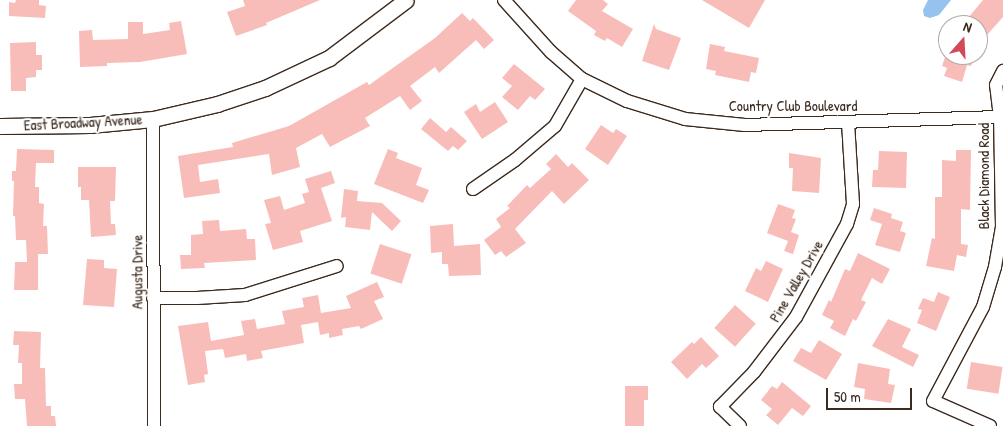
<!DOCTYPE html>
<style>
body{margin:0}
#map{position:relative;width:1003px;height:426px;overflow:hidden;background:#fff;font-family:"Patrick Hand",sans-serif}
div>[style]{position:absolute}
.water>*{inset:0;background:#96c2ef}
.building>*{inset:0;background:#f9bdb9;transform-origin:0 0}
.roads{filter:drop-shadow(1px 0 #3b2a1e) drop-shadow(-1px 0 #3b2a1e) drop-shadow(0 1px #3b2a1e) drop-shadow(0 -1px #3b2a1e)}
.minor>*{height:12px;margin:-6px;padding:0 6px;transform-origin:6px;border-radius:6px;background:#fff}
.tertiary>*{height:15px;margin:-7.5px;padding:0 7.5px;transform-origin:7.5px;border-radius:7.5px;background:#fff}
span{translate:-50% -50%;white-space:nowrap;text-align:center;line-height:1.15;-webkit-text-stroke:4px #fff;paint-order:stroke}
.street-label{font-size:15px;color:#3b2a1e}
.north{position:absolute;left:938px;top:15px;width:50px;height:50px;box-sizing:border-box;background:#fff;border:1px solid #b1aaa5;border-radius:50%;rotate:19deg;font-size:14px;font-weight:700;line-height:20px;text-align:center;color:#3b2a1e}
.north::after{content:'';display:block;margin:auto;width:18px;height:22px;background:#d1495b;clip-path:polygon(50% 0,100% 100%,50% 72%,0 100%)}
.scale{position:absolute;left:826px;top:388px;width:86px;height:22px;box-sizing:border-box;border:2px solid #3b2a1e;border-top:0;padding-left:6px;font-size:15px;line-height:18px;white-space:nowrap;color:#3b2a1e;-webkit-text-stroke:4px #fff;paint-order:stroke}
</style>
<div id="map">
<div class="water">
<i style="clip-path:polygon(928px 0,951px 0,939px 15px,930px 18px,924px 16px,923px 10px)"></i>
</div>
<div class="building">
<i style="clip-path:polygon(16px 0,39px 0,39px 5px,46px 6px,45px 18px,9px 16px,9px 2px,15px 3px)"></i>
<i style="clip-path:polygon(243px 0,320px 0,266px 23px,267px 25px,236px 36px,227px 12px,245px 6px)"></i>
<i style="clip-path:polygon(576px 0,603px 0,608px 4px,602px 11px,633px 29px,622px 47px,607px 38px,605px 41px,594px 35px,596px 31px,568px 11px)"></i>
<i style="clip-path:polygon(702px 0,765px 0,749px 28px)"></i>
<i style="clip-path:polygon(983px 0,1003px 0,1003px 17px,987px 35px,968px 18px)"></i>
<i style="clip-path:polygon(462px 13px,470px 21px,473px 18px,494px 40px,484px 49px,476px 40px,439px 73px,435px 67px,410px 86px,422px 101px,410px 110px,400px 96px,365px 118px,370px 126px,330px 147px,322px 134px,296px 148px,300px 167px,272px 175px,269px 154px,198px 165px,200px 182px,218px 179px,220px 193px,184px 198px,178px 156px,233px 147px,232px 143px,289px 126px,367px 82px,369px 85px,435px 38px)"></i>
<i style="clip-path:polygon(181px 21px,187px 54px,140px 62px,107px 63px,107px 66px,80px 67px,79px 31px,92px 30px,93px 40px,128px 39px,128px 22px,143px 22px,143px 34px,170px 30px,169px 23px)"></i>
<i style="clip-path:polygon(654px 24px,656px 29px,681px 38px,669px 70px,642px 61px)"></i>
<i style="clip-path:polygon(36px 42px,36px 55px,42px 55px,42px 70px,36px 70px,36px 77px,26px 78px,26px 91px,11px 91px,10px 43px)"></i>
<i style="clip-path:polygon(710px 44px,725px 47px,724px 51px,759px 58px,756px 73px,751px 72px,749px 82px,715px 75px,716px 71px,706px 69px)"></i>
<i style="clip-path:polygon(947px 53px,948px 55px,975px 55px,971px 66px,967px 65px,962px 82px,944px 76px,947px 68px,942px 66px,945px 57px,943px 56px)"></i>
<i style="clip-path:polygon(514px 64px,545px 89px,535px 100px,530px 96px,518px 110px,502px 97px,512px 86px,502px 78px)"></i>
<i style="clip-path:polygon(495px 102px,508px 122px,482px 139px,464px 112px,476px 104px,480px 112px)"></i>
<i style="clip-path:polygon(430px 118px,446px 132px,451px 127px,467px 141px,458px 150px,453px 146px,448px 151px,421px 129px)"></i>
<i style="clip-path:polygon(601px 125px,613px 133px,616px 129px,627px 136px,608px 165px,585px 149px)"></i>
<i style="clip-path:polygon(17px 149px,54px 150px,54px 163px,36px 163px,35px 187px,39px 187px,39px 203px,44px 204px,43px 226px,47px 226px,48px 254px,38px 254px,38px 290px,14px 290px,15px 262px,27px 262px,26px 240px,16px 240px,15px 216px,13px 216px,14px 181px,12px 181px,12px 171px,16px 171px)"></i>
<i style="clip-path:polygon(388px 149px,398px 153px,396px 158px,422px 168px,416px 185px,429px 190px,423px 203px,374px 184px)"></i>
<i style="clip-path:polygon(956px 150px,971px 150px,970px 210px,961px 209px,961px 244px,968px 245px,966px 257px,957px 255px,954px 271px,926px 266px,932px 238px,935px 239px,935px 197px,942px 197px,942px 160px,956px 161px)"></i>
<i style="clip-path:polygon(879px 151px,907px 152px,906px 188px,872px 187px,873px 170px,878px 170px)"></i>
<i style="clip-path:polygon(789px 153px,821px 158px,819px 193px,792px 191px,793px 168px,789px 168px)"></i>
<i style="clip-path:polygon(556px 154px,568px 167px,572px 163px,589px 180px,564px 204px,552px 191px,515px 229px,526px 243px,506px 257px,501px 251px,495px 255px,484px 240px,501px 227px,496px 219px,510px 208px,507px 206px,527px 185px,530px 188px,551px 169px,546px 164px)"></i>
<i style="clip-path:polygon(78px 167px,116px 167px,115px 201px,110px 201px,111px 224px,115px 224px,116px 235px,91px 237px,89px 200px,81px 200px,81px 187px,78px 187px)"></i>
<i style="clip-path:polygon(331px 171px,335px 183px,321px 188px,332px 221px,300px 231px,303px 242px,273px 250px,265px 224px,271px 223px,264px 200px,280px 196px,284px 210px,305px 203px,302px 194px,309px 192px,305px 179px)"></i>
<i style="clip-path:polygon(344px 189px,358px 191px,357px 201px,382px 203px,401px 221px,392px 231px,372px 212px,370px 230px,345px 227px,346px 217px,341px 218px)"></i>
<i style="clip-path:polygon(778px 204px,795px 210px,792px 218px,796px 219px,791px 232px,799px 235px,793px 254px,784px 251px,788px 241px,767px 233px)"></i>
<i style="clip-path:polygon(874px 208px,892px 214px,891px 218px,903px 222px,900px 231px,906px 233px,900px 252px,875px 245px,882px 224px,870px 220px)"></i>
<i style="clip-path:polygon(219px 220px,220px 231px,246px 229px,247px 239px,255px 239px,256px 260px,204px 263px,205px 268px,181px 269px,180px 255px,191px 255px,191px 235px,203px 234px,202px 221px)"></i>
<i style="clip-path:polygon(453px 224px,454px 246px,480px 244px,481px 275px,449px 276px,448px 264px,442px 264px,442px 252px,431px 253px,430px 226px)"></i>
<i style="left:380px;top:244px;width:33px;height:31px;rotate:18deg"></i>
<i style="clip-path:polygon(858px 253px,890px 269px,882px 284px,872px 278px,861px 300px,866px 302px,856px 321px,853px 319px,845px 336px,830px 328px,834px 321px,822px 315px,829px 300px,831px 302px,845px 269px,850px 271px)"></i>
<i style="clip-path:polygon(87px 259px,104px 260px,104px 268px,117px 269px,114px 307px,83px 305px)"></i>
<i style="clip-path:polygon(766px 261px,783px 269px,768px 302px,745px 291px,756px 268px,761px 271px)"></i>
<i style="clip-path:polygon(377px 282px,384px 297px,374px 301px,383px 319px,361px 329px,359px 326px,342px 329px,343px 335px,329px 338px,329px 333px,320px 335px,318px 322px,301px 325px,304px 343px,261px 351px,263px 358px,247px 361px,246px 354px,225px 358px,223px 349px,205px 351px,208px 374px,204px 375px,205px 382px,188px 385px,178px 326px,208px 322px,211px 341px,244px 335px,241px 321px,255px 319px,257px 329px,285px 324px,282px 311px,304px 307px,302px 298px,318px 295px,321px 313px,351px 308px,346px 296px)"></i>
<i style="clip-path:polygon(938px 292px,950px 297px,936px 331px,917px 323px,922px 310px,918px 309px,923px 298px,934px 302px)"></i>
<i style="left:735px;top:305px;width:28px;height:31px;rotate:42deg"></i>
<i style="clip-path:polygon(888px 319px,911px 329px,902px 347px,919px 355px,913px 367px,872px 346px)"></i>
<i style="clip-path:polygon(14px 331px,41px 332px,40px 368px,45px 368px,46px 406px,51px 406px,51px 416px,55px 416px,56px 426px,27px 426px,25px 399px,15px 399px,14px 384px,22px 384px,22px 363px,18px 363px,19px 345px,13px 345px)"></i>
<i style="clip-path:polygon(701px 337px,719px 356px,706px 368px,702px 364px,687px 379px,671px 362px,692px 342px,694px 344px)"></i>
<i style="clip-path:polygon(819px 340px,842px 354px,826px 380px,793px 361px,801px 348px,811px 353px)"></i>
<i style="left:971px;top:362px;width:32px;height:27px;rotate:9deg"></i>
<i style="clip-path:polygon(858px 363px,890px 369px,888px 384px,895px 385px,891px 403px,864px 399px,865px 389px,854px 387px)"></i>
<i style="clip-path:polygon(782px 382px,811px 406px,803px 416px,792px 408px,778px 425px,766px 415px,772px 409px,761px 400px,772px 386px,777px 389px)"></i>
<i style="clip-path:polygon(625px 386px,648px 386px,648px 400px,644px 400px,644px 426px,625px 426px)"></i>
</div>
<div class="roads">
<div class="minor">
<i style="left:504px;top:0;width:70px;rotate:47.9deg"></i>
<i style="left:551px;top:52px;width:41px;rotate:41.1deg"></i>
<i style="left:582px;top:79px;width:50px;rotate:26.1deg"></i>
<i style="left:627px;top:101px;width:61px;rotate:17.2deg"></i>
<i style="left:685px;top:119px;width:60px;rotate:5.7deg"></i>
<i style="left:745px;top:125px;width:258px;rotate:-1.8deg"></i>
<i style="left:153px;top:119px;width:307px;rotate:89.8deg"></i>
<i style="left:473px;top:189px;width:51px;rotate:-34.6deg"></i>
<i style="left:515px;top:160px;width:52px;rotate:-40.4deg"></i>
<i style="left:555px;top:126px;width:54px;rotate:-60.1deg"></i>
<i style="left:153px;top:298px;width:44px"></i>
<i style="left:197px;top:298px;width:48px;rotate:-3.6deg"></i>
<i style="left:245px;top:295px;width:96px;rotate:-17.5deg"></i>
<i style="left:740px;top:426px;width:28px;rotate:-136deg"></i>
<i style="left:720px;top:407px;width:49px;rotate:-45.8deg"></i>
<i style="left:754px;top:372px;width:69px;rotate:-52.6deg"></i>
<i style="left:796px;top:317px;width:106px;rotate:-61.3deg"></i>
<i style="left:847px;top:224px;width:21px;rotate:-73deg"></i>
<i style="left:853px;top:204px;width:81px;rotate:-93.5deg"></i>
<i style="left:990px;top:426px;width:62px;rotate:-156.3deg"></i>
<i style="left:933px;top:401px;width:106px;rotate:-62deg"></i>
<i style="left:983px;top:307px;width:42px;rotate:-73.3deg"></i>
<i style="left:995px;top:267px;width:41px;rotate:-80.1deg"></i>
<i style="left:1002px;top:227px;width:110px;rotate:-91deg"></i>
<i style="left:1000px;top:117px;width:32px;rotate:-97deg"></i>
<i style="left:996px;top:85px;width:16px;rotate:-63deg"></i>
</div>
<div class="tertiary">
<i style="left:0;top:126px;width:90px;rotate:-0.6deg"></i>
<i style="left:90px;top:125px;width:63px;rotate:-5.4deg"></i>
<i style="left:153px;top:119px;width:66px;rotate:-13.2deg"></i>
<i style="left:217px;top:104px;width:51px;rotate:-18.4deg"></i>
<i style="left:265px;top:88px;width:71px;rotate:-25.1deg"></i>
<i style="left:329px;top:58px;width:96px;rotate:-37deg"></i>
</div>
</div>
<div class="street-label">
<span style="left:793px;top:106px">Country Club Boulevard</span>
<span style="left:83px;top:122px;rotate:-3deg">East Broadway Avenue</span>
<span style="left:984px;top:176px;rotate:-90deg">Black Diamond Road</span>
<span style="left:137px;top:272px;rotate:-90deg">Augusta Drive</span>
<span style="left:796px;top:281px;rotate:-60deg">Pine Valley Drive</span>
</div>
<div class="north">N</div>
<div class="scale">50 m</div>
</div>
